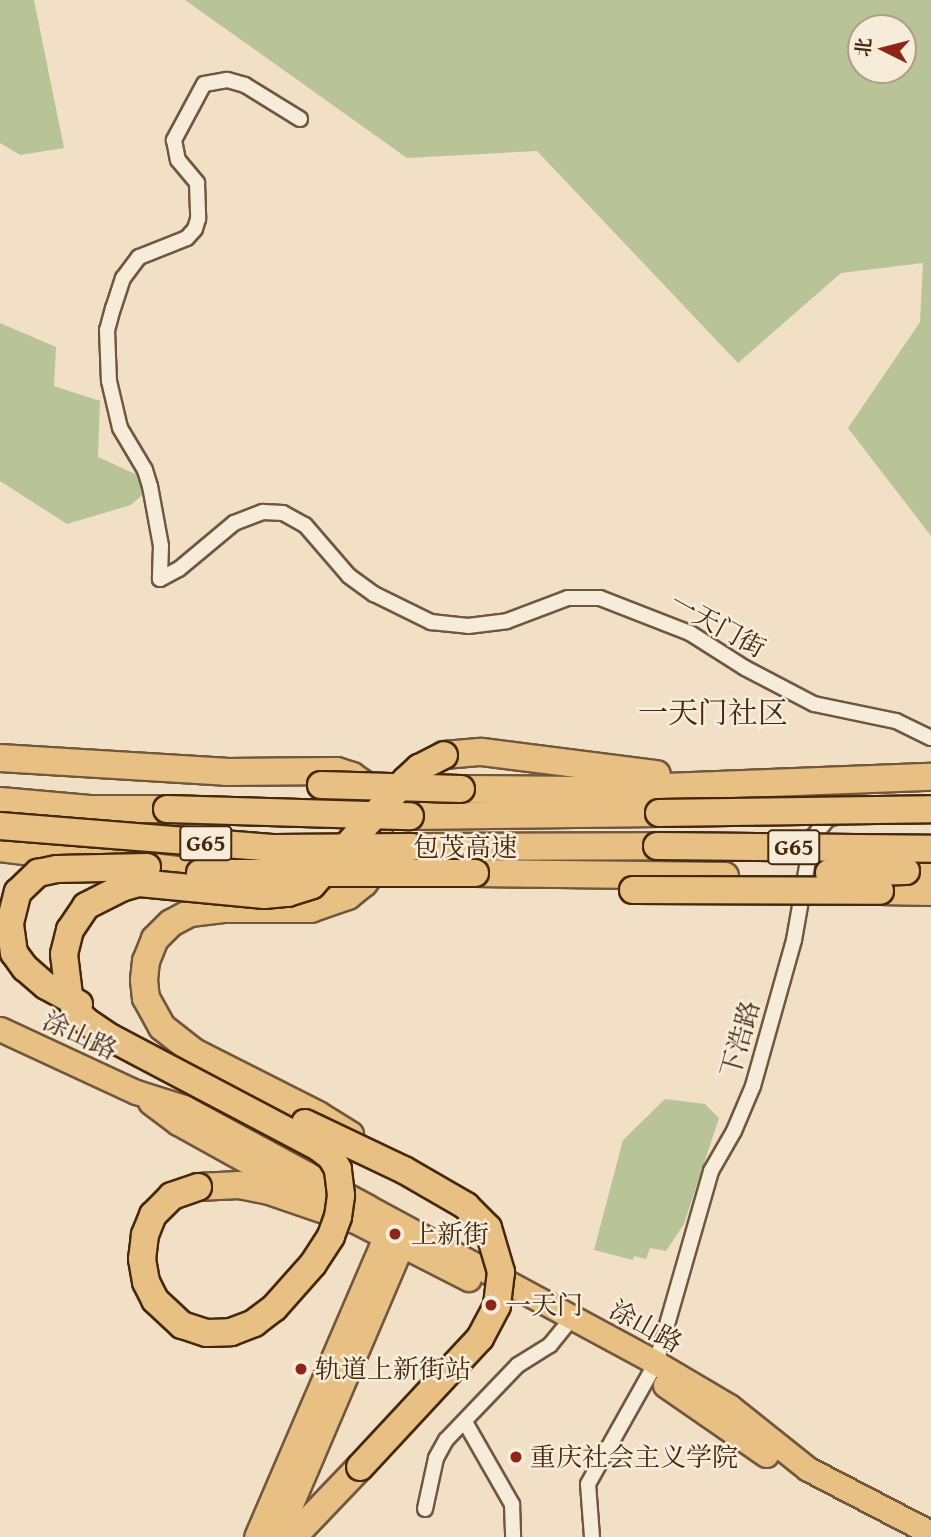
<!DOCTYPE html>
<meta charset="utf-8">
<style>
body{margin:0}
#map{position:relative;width:931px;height:1537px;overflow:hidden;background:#f2e0c6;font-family:"Gentium Book Plus","Noto Serif SC",serif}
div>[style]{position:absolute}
.green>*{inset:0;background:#b8c397}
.roads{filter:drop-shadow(2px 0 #70573d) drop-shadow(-2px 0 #70573d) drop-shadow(0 2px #70573d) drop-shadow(0 -2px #70573d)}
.minor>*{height:14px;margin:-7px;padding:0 7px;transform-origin:7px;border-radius:7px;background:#f7ebda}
.primary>*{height:23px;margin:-11.5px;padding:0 11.5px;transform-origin:11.5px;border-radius:11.5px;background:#e9c083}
.motorway>*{height:26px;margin:-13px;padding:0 13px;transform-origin:13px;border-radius:13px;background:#e9c083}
.bridges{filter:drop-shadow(2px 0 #45290f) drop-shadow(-2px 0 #45290f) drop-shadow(0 2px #45290f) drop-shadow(0 -2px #45290f)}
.motorway-bridge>*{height:26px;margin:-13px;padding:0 13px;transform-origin:13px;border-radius:13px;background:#e9c083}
.dots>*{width:19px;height:19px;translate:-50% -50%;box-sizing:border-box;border:4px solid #f7ebda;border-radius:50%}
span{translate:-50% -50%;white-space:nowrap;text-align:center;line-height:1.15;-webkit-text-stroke:5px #f7ebda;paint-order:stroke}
.shield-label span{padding:2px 5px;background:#f7ebda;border:2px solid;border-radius:5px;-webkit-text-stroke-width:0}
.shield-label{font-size:24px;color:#45290f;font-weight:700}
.street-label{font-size:26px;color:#45290f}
.poi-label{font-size:26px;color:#45290f}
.left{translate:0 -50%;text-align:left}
.quarter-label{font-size:30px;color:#45290f}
.north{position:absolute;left:847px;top:14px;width:70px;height:70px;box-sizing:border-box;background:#f7ebda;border:2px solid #b09d89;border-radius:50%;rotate:276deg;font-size:19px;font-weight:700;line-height:28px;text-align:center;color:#45290f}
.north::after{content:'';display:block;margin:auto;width:24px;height:32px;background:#8f2418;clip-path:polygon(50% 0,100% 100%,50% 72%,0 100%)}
</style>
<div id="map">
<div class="green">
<i style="clip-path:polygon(0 0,34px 0,64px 148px,20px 155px,0 143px)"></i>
<i style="clip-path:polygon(evenodd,185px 0,931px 0,931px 536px,848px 428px,920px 322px,923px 263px,841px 273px,738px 363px,537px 151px,407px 158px,185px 0,861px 28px,903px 28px,903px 70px,861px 70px,861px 28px)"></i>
<i style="clip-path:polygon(0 323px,56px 347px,54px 386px,100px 401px,98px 457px,155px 483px,131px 505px,67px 524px,0 481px)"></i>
<i style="clip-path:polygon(665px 1099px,705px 1104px,719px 1118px,684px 1224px,666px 1251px,650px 1248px,646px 1259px,634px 1256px,633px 1260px,594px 1250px,623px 1140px)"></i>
</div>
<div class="roads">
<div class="minor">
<i style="left:300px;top:119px;width:65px;rotate:-148.3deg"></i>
<i style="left:245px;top:85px;width:19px;rotate:-164deg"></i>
<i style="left:227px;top:80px;width:23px;rotate:170deg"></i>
<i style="left:204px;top:84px;width:64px;rotate:118.2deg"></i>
<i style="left:174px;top:140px;width:20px;rotate:79deg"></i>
<i style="left:178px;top:160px;width:30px;rotate:50deg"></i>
<i style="left:197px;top:183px;width:36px;rotate:88deg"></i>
<i style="left:198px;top:219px;width:10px;rotate:107deg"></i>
<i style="left:195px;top:229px;width:12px;rotate:132deg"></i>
<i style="left:187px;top:238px;width:52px;rotate:158.4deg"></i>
<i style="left:139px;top:257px;width:26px;rotate:127deg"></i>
<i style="left:123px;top:278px;width:32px;rotate:108deg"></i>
<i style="left:113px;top:308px;width:23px;rotate:105deg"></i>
<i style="left:107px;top:330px;width:51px;rotate:87.8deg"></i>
<i style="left:109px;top:381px;width:48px;rotate:76.8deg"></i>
<i style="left:120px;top:428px;width:49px;rotate:59.2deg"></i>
<i style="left:145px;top:470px;width:17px;rotate:73deg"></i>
<i style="left:150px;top:486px;width:61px;rotate:79.6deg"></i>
<i style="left:161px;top:546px;width:33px;rotate:92deg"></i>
<i style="left:160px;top:579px;width:21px;rotate:-28deg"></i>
<i style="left:179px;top:569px;width:72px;rotate:-39.9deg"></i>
<i style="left:234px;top:523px;width:31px;rotate:-21deg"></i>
<i style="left:263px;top:512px;width:20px;rotate:3deg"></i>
<i style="left:283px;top:513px;width:25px;rotate:29deg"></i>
<i style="left:305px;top:525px;width:67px;rotate:49.2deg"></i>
<i style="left:349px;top:576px;width:31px;rotate:36deg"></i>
<i style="left:374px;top:594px;width:64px;rotate:26.2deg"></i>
<i style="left:431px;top:622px;width:37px;rotate:6deg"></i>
<i style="left:468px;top:626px;width:39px;rotate:-7deg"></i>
<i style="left:507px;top:621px;width:65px;rotate:-20.7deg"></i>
<i style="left:568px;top:598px;width:32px"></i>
<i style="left:600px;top:598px;width:97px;rotate:21.3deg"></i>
<i style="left:690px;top:633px;width:65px;rotate:32.5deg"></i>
<i style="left:745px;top:668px;width:78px;rotate:27.6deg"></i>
<i style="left:814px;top:704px;width:84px;rotate:11.7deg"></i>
<i style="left:896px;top:721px;width:39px;rotate:26deg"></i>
<i style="left:465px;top:1422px;width:95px;rotate:60.2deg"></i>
<i style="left:512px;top:1504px;width:33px;rotate:88deg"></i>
<i style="left:425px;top:1509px;width:52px;rotate:-77.8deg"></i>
<i style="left:436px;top:1458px;width:21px;rotate:-61deg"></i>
<i style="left:446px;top:1440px;width:104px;rotate:-46.2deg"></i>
<i style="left:518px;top:1365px;width:38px;rotate:-32deg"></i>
<i style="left:550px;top:1345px;width:26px;rotate:-51deg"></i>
<i style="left:592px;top:1537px;width:53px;rotate:-94.3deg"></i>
<i style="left:588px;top:1484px;width:139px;rotate:-60.7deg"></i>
<i style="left:656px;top:1363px;width:200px;rotate:-74deg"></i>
<i style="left:711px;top:1171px;width:46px;rotate:-60.1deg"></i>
<i style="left:734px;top:1131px;width:49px;rotate:-67.1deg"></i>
<i style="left:753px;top:1086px;width:152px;rotate:-74.3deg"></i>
<i style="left:794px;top:940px;width:104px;rotate:-80deg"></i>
<i style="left:812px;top:838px;width:25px;rotate:-50deg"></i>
<i style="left:828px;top:819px;width:11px;rotate:-15deg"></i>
</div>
<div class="primary">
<i style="left:0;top:1029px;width:150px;rotate:24.9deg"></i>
<i style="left:136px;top:1092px;width:50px;rotate:17.4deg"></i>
<i style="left:184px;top:1107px;width:209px;rotate:28.5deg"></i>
<i style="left:368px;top:1207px;width:328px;rotate:28.4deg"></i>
<i style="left:656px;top:1363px;width:85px;rotate:30.5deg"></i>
<i style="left:729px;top:1406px;width:101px;rotate:38.6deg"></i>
<i style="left:808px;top:1469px;width:139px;rotate:27.5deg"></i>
<i style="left:150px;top:1102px;width:35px;rotate:37deg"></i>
<i style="left:178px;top:1123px;width:198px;rotate:29deg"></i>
<i style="left:351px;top:1219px;width:132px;rotate:27deg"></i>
<i style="left:665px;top:1385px;width:123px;rotate:34.7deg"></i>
<i style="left:256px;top:1537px;width:342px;rotate:-66.7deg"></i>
<i style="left:277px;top:1537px;width:329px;rotate:-66.9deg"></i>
</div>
<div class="motorway">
<i style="left:444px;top:755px;width:38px;rotate:-5deg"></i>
<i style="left:482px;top:752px;width:176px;rotate:7.2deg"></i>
<i style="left:0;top:758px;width:226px;rotate:3.5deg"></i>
<i style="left:226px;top:772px;width:111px;rotate:-0.5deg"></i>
<i style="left:337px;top:771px;width:16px;rotate:18deg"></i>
<i style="left:352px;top:776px;width:12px;rotate:35deg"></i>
<i style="left:362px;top:783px;width:45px;rotate:68deg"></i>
<i style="left:379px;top:825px;width:27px;rotate:94deg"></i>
<i style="left:377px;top:852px;width:21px;rotate:104deg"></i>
<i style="left:372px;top:872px;width:14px;rotate:126deg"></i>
<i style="left:364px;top:883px;width:21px;rotate:141deg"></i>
<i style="left:348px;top:896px;width:39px;rotate:161deg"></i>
<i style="left:311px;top:909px;width:88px;rotate:180deg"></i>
<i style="left:223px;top:909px;width:33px;rotate:173deg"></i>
<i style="left:190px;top:913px;width:21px;rotate:152deg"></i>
<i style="left:171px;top:923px;width:23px;rotate:135deg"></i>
<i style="left:155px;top:939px;width:24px;rotate:112deg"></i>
<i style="left:146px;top:961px;width:19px;rotate:96deg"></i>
<i style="left:144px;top:980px;width:18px;rotate:84deg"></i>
<i style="left:146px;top:998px;width:33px;rotate:61deg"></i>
<i style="left:162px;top:1027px;width:41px;rotate:38deg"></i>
<i style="left:194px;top:1052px;width:139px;rotate:26.9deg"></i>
<i style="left:318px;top:1115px;width:38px;rotate:32deg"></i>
<i style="left:461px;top:789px;width:127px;rotate:0.5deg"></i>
<i style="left:588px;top:790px;width:343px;rotate:-2.2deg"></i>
<i style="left:0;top:801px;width:90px;rotate:5.1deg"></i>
<i style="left:90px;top:809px;width:77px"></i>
<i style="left:410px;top:816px;width:249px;rotate:-0.7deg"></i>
<i style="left:412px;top:847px;width:245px;rotate:-0.2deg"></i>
<i style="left:0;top:848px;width:202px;rotate:7.1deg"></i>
<i style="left:906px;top:871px;width:25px;rotate:-2deg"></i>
<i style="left:475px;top:873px;width:250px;rotate:0.7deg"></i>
<i style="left:880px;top:891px;width:51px;rotate:1.1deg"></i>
<i style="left:198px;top:1187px;width:41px;rotate:-2.8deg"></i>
<i style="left:239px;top:1185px;width:31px;rotate:11deg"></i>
<i style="left:269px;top:1191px;width:87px;rotate:18.9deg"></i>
<i style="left:293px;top:1537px;width:97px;rotate:-46.3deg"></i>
</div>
</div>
<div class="bridges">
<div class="motorway-bridge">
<i style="left:321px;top:785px;width:140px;rotate:1.6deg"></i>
<i style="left:167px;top:809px;width:243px;rotate:1.7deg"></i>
<i style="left:659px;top:813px;width:272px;rotate:-0.8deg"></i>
<i style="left:0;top:826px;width:276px;rotate:4.6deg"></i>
<i style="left:275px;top:848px;width:137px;rotate:-0.4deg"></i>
<i style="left:657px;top:846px;width:274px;rotate:0.6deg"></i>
<i style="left:200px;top:873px;width:275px"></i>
<i style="left:829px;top:873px;width:77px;rotate:-1.5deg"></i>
<i style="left:633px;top:890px;width:247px;rotate:0.2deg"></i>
<i style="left:79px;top:1004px;width:38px;rotate:-151deg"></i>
<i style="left:46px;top:986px;width:28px;rotate:-139deg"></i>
<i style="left:25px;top:968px;width:19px;rotate:-126deg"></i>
<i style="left:14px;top:953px;width:30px;rotate:-98deg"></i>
<i style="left:10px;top:923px;width:32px;rotate:-76deg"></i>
<i style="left:18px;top:892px;width:28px;rotate:-44deg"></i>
<i style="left:38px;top:873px;width:19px;rotate:-12deg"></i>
<i style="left:57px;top:869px;width:90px;rotate:-1.3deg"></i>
<i style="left:305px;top:1123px;width:110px;rotate:25.4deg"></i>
<i style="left:404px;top:1170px;width:72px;rotate:30.1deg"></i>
<i style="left:466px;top:1206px;width:31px;rotate:45deg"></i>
<i style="left:488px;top:1228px;width:46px;rotate:73.5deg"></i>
<i style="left:501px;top:1272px;width:34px;rotate:97deg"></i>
<i style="left:497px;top:1306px;width:36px;rotate:118deg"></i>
<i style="left:480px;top:1338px;width:176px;rotate:132.9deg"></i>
<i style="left:198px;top:1187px;width:28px;rotate:161deg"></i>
<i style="left:172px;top:1196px;width:27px;rotate:135deg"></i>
<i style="left:153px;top:1215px;width:22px;rotate:112deg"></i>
<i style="left:145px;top:1235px;width:24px;rotate:97deg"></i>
<i style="left:142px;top:1259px;width:23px;rotate:80deg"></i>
<i style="left:146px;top:1282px;width:20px;rotate:63deg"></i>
<i style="left:155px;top:1300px;width:37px;rotate:43deg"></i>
<i style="left:182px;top:1325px;width:26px;rotate:18deg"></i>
<i style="left:207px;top:1333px;width:24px;rotate:-2deg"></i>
<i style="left:231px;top:1332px;width:25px;rotate:-21deg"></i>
<i style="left:254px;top:1323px;width:25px;rotate:-37deg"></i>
<i style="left:274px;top:1308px;width:59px;rotate:-48.4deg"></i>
<i style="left:313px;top:1264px;width:33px;rotate:-57deg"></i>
<i style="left:331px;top:1236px;width:20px;rotate:-70deg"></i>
<i style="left:338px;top:1217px;width:22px;rotate:-82deg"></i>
<i style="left:341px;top:1195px;width:26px;rotate:-97deg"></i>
<i style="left:338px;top:1169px;width:14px;rotate:-120deg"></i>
<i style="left:331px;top:1157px;width:16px;rotate:-142deg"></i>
<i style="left:318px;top:1147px;width:234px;rotate:-152.2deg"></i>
<i style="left:111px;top:1038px;width:29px;rotate:-146deg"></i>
<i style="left:87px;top:1022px;width:16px;rotate:-135deg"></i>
<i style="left:76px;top:1011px;width:17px;rotate:-114deg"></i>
<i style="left:69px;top:995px;width:41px;rotate:-97deg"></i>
<i style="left:64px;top:954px;width:25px;rotate:-76deg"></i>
<i style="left:70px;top:930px;width:29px;rotate:-56deg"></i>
<i style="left:86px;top:906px;width:39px;rotate:-27deg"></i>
<i style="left:121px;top:888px;width:19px;rotate:-16deg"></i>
<i style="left:139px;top:883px;width:126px;rotate:5.5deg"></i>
<i style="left:264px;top:895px;width:24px;rotate:-5deg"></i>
<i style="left:288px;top:893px;width:25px;rotate:-18deg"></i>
<i style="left:312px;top:885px;width:141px;rotate:-48.2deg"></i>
<i style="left:406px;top:780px;width:18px;rotate:-43deg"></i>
<i style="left:419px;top:768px;width:28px;rotate:-27deg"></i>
</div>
</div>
<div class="dots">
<i style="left:395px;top:1234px;background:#8f2418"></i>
<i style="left:491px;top:1305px;background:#8f2418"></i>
<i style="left:301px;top:1369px;background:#8f2418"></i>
<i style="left:516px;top:1457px;background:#8f2418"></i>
</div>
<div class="shield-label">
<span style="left:206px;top:843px">G65</span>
<span style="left:794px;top:847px">G65</span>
</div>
<div class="street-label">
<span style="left:718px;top:625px;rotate:29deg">一天门街</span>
<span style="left:465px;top:847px">包茂高速</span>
<span style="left:80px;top:1035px;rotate:25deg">涂山路</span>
<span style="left:740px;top:1039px;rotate:-74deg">下浩路</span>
<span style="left:646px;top:1326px;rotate:29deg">涂山路</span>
</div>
<div class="poi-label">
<span class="left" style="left:411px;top:1234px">上新街</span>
<span class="left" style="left:505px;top:1305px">一天门</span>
<span class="left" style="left:315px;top:1369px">轨道上新街站</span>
<span class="left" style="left:530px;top:1457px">重庆社会主义学院</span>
</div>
<div class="quarter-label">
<span style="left:713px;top:712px">一天门社区</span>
</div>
<div class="north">北</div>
</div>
